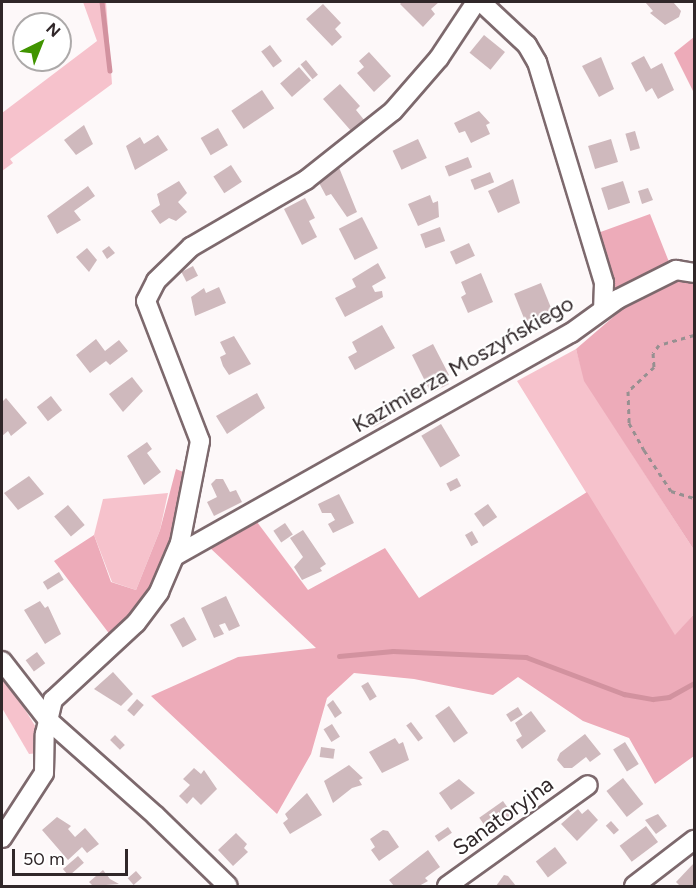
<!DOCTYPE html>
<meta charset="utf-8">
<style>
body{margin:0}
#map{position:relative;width:696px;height:888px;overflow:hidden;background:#fdf8f9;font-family:Figtree,sans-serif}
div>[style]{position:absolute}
.green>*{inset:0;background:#f6c2cc}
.forest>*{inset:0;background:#edabb9}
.stream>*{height:4.5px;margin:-2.25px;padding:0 2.25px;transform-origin:2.25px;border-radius:2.25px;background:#d2929f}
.building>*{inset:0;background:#cfb9bd;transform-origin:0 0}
.path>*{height:3px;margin-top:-1.5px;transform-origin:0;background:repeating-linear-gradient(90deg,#979091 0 4.5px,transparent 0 9px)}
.roads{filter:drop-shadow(2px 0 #7d696d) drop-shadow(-2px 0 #7d696d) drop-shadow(0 2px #7d696d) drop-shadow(0 -2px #7d696d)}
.street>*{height:18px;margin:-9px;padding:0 9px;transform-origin:9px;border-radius:9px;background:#fff}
span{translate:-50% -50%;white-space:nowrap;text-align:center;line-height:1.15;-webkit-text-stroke:4.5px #fff;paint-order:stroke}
.street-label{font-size:22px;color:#302729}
.frame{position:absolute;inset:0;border:3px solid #302729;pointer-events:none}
.north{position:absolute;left:12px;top:12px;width:60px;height:60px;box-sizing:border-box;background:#fff;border:2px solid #aca9a9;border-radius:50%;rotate:43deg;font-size:16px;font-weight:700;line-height:24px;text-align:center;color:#302729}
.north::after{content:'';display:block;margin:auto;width:21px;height:27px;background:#409400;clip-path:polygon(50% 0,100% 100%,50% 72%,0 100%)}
.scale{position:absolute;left:12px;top:849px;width:116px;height:27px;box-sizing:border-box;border:3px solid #302729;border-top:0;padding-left:8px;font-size:18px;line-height:21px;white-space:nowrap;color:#302729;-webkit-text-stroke:4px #fff;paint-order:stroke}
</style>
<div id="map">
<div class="green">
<i style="clip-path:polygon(83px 2px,106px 2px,112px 84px,10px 159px,13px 163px,2px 171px,2px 113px,97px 41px)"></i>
<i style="clip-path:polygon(576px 349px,585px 381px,694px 550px,694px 614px,675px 636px,517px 381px)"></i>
<i style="clip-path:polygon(168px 493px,160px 530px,136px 590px,112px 582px,94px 535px,103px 499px)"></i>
<i style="clip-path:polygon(2px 672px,37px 729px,39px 753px,29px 754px,2px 708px)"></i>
</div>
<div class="forest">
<i style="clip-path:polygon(694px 37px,694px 93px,674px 53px)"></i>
<i style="clip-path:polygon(650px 214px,671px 267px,694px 261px,694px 550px,584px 381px,576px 349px,619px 312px,595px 234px)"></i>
<i style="clip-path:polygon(176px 469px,188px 474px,163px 568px,134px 619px,114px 640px,54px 561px,94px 535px,111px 582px,136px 590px,160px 530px)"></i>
<i style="clip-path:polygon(587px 492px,675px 635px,694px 614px,694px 756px,655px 784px,629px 738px,583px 721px,518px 677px,493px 695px,414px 679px,354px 673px,327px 698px,311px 754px,277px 814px,151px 696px,238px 657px,316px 648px,208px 546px,254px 518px,308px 590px,385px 548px,419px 598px)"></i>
</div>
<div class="stream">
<i style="left:102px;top:2px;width:69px;rotate:83.4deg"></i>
<i style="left:339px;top:656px;width:54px;rotate:-5.3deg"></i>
<i style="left:393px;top:651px;width:133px;rotate:2.6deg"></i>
<i style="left:526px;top:657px;width:105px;rotate:20.7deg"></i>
<i style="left:624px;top:694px;width:29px;rotate:10deg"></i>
<i style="left:653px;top:699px;width:16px;rotate:-7deg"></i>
<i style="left:669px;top:697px;width:29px;rotate:-29deg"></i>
</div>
<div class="building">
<i style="clip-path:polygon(402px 2px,439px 2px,431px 9px,435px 14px,423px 27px,400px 4px)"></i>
<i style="clip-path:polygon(645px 2px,673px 2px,681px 11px,679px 17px,665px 25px,650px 13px,653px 11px)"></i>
<i style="clip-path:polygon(323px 4px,341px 23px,335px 29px,342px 37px,332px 46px,306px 19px)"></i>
<i style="left:484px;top:35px;width:27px;height:23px;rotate:39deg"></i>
<i style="left:270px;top:45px;width:20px;height:11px;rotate:53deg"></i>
<i style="clip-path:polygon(369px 52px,391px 76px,374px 92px,357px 73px,364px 67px,359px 61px)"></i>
<i style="clip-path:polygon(644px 56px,651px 69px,662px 63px,674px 90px,658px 99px,652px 88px,646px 92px,631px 63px)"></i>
<i style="clip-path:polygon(601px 57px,614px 89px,599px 97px,582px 66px)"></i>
<i style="left:306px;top:60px;width:19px;height:7px;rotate:51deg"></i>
<i style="left:299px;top:67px;width:18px;height:25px;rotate:49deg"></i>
<i style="clip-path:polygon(340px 84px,360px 106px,356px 110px,365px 121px,352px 132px,323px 99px)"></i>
<i style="left:262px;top:90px;width:22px;height:37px;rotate:56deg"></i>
<i style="clip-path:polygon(479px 111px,490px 123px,486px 125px,490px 134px,471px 143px,465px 131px,459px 133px,454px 123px)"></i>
<i style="clip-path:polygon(84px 125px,93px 144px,76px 155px,64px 140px)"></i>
<i style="left:218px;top:128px;width:20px;height:20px;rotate:60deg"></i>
<i style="left:635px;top:131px;width:18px;height:10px;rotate:74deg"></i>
<i style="clip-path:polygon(158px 135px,168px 150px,135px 170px,126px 146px,140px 137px,144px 144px)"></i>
<i style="left:418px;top:139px;width:21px;height:28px;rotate:65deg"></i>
<i style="left:611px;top:139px;width:24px;height:24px;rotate:73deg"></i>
<i style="left:468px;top:157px;width:11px;height:25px;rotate:68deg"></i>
<i style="left:231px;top:165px;width:20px;height:21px;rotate:57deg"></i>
<i style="clip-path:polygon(338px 165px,357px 212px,347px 217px,331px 194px,326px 196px,317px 179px)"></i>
<i style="left:490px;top:172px;width:11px;height:21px;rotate:68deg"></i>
<i style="clip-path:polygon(513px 179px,520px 203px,498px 213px,488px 191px)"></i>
<i style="clip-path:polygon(179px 181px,187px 193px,178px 202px,187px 212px,176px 221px,169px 218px,160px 224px,151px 211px,160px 205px,157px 194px)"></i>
<i style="left:623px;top:181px;width:23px;height:23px;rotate:72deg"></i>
<i style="clip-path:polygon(88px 186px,95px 196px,74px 211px,81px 220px,57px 234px,47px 216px)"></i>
<i style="clip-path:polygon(648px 188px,653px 200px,642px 204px,638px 191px)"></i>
<i style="clip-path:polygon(430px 195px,433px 203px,438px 201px,439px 217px,418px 226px,408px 204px)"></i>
<i style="clip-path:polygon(305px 198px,315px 218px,309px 221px,317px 237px,302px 245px,284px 209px)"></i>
<i style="left:362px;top:217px;width:35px;height:26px;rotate:63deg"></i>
<i style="left:440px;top:227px;width:15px;height:21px;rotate:70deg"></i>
<i style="left:469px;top:243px;width:14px;height:21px;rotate:65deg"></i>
<i style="clip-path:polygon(109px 246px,115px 253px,107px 259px,102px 251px)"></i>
<i style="clip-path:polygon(87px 248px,97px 260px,89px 272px,76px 257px)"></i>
<i style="clip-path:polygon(378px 263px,386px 278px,372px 286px,375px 292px,382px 291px,383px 297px,345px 317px,335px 298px,356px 287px,352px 279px)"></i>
<i style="left:193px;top:266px;width:11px;height:13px;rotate:63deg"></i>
<i style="clip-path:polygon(481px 273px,493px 302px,468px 313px,461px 297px,466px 294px,461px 282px)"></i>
<i style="left:541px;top:283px;width:32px;height:29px;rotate:68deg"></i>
<i style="clip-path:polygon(219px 287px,226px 303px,195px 316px,191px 297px,204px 288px,206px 293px)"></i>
<i style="clip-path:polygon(382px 325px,395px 348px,355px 370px,348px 357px,357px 352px,352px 342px)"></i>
<i style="clip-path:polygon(234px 336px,251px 364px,229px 375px,223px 366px,220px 357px,226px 354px,220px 342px)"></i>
<i style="clip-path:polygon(96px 339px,105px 351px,119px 340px,128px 351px,110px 365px,106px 361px,90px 373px,76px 355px)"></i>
<i style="clip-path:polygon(433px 344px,449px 375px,445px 378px,449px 384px,431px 393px,412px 355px)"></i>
<i style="clip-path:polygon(132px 377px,143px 391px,123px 412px,109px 394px)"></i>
<i style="clip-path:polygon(257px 393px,265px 408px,227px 434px,216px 416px)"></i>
<i style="left:51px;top:396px;width:18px;height:18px;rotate:52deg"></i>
<i style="clip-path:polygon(6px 398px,27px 423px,11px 436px,8px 431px,2px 436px,2px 402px)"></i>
<i style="left:380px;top:409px;width:13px;height:14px;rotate:63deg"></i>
<i style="left:441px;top:424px;width:37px;height:23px;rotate:59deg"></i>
<i style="clip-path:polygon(147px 442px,152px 449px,147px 453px,161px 472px,144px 485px,127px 456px)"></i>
<i style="clip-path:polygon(29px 476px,44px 494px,18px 510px,4px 493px)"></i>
<i style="left:457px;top:478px;width:9px;height:12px;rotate:63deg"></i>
<i style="clip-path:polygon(216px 479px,223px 479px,230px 492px,236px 490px,242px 502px,214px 516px,207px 502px,217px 497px,211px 484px)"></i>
<i style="clip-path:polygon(339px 494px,354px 523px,333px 533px,328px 524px,335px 520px,331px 513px,322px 513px,318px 504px)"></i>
<i style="left:488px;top:504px;width:16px;height:17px;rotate:55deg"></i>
<i style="left:68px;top:505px;width:26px;height:18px;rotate:50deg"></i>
<i style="left:285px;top:523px;width:14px;height:14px;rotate:56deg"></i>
<i style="clip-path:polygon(303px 530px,326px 564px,320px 568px,322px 571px,302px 580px,294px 567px,303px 557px,290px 538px)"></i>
<i style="left:472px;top:531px;width:13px;height:8px;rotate:61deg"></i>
<i style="left:59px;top:572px;width:9px;height:19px;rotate:58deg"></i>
<i style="clip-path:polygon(226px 596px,240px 626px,229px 631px,225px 623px,219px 625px,224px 634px,214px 638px,201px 608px)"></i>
<i style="clip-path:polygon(40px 601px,45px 608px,48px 606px,61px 634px,45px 644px,24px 610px)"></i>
<i style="left:184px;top:617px;width:26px;height:16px;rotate:61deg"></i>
<i style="left:37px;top:652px;width:14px;height:14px;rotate:54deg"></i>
<i style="clip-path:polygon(113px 672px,133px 694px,121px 706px,94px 689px)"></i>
<i style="left:368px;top:682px;width:17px;height:8px;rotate:59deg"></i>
<i style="left:137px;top:699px;width:9px;height:15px;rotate:41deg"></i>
<i style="clip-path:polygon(333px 700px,342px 713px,335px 718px,327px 705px)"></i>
<i style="left:449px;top:706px;width:33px;height:17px;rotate:55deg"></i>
<i style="left:518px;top:707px;width:9px;height:14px;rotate:58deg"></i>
<i style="clip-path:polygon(531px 711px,546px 731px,522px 749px,516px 740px,522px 736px,515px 723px)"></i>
<i style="left:411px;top:722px;width:20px;height:6px;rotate:53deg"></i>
<i style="left:332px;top:724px;width:15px;height:10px;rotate:58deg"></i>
<i style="clip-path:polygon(585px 734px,601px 754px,590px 762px,586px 757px,572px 768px,564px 768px,557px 760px,560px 753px)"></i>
<i style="left:115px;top:735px;width:14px;height:7px;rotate:45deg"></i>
<i style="clip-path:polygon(395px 738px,399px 744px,403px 742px,409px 760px,382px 773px,369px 752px)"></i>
<i style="left:625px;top:742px;width:26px;height:14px;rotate:58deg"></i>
<i style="left:321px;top:747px;width:14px;height:10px;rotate:8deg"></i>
<i style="clip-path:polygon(349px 765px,363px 778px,359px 780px,362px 785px,352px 788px,333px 803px,324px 781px)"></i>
<i style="clip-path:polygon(194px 768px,201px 774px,204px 770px,217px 789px,201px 805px,193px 797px,187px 804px,179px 796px,190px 785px,183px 779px)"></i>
<i style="left:623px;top:778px;width:33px;height:21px;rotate:52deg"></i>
<i style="clip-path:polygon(459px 779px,475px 793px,451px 810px,439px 793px)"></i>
<i style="clip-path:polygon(307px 793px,322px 815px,290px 834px,283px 823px,288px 819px,285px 814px)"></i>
<i style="left:503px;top:801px;width:21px;height:29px;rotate:55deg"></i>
<i style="clip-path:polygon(578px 809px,582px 814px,588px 809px,598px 820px,577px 841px,561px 824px)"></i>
<i style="clip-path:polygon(658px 814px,667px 826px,656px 834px,645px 820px)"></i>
<i style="clip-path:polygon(57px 817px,71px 826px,68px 829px,75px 837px,85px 828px,99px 844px,87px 853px,82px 847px,68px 860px,42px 830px)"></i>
<i style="left:611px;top:821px;width:12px;height:7px;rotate:48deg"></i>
<i style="left:646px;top:826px;width:20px;height:33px;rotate:53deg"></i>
<i style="left:448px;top:827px;width:7px;height:16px;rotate:56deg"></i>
<i style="clip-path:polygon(383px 830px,388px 831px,399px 847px,379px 861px,371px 850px,375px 847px,370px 839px)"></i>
<i style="clip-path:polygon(236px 833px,247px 844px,244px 848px,248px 852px,233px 866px,218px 850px)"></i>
<i style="left:555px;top:847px;width:20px;height:24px;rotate:53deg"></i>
<i style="clip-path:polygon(428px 850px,440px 867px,425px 878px,428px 881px,419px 886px,394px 886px,389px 880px)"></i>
<i style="left:78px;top:856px;width:9px;height:20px;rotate:49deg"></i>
<i style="clip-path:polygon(694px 863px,694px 886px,680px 886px,676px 882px)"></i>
<i style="clip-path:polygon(103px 870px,110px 879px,119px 884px,93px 886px,89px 882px)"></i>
<i style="left:136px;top:871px;width:9px;height:11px;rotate:49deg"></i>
<i style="clip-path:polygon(504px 875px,508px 876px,516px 886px,496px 886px)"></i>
</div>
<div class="path">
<i style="left:694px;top:335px;width:36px;rotate:164deg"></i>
<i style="left:659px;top:345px;width:10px;rotate:127deg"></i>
<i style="left:653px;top:353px;width:14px;rotate:86deg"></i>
<i style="left:654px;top:367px;width:35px;rotate:137deg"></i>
<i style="left:628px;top:391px;width:32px;rotate:88deg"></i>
<i style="left:629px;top:423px;width:31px;rotate:61deg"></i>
<i style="left:644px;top:450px;width:49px;rotate:56.6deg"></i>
<i style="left:671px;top:491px;width:24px;rotate:17deg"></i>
</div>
<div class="roads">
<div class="street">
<i style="left:481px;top:2px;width:63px;rotate:43.1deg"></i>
<i style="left:527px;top:45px;width:20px;rotate:60deg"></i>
<i style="left:537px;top:62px;width:231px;rotate:73.1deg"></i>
<i style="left:604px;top:283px;width:26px;rotate:92deg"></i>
<i style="left:175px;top:556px;width:454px;rotate:-29.4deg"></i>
<i style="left:571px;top:333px;width:58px;rotate:-35.9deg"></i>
<i style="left:618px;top:299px;width:65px;rotate:-26.6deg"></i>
<i style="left:676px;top:270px;width:18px;rotate:9deg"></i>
<i style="left:2px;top:661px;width:75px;rotate:52.1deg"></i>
<i style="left:48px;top:720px;width:144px;rotate:41.6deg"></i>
<i style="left:156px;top:816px;width:100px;rotate:44.2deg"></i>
<i style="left:2px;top:838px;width:77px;rotate:-57.1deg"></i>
<i style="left:44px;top:773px;width:39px;rotate:-89deg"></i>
<i style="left:45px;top:734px;width:35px;rotate:-77deg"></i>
<i style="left:53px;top:700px;width:113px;rotate:-42.9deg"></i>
<i style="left:136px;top:623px;width:39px;rotate:-53deg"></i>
<i style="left:159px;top:592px;width:53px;rotate:-66.8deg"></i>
<i style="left:180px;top:543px;width:104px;rotate:-78.9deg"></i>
<i style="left:200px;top:441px;width:150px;rotate:-111.1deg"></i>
<i style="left:146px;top:301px;width:22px;rotate:-63deg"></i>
<i style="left:156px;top:281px;width:49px;rotate:-44.2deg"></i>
<i style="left:191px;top:247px;width:133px;rotate:-30.2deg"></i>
<i style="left:306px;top:180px;width:111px;rotate:-38.4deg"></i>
<i style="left:393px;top:111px;width:70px;rotate:-49deg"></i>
<i style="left:439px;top:58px;width:67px;rotate:-56.5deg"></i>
<i style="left:447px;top:886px;width:173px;rotate:-35.6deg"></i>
<i style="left:634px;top:886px;width:76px;rotate:-37.5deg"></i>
</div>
</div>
<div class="street-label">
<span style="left:463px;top:364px;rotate:-30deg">Kazimierza Moszyńskiego</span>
<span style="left:503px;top:816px;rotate:-36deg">Sanatoryjna</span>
</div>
<div class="frame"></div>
<div class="north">N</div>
<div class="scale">50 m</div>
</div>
